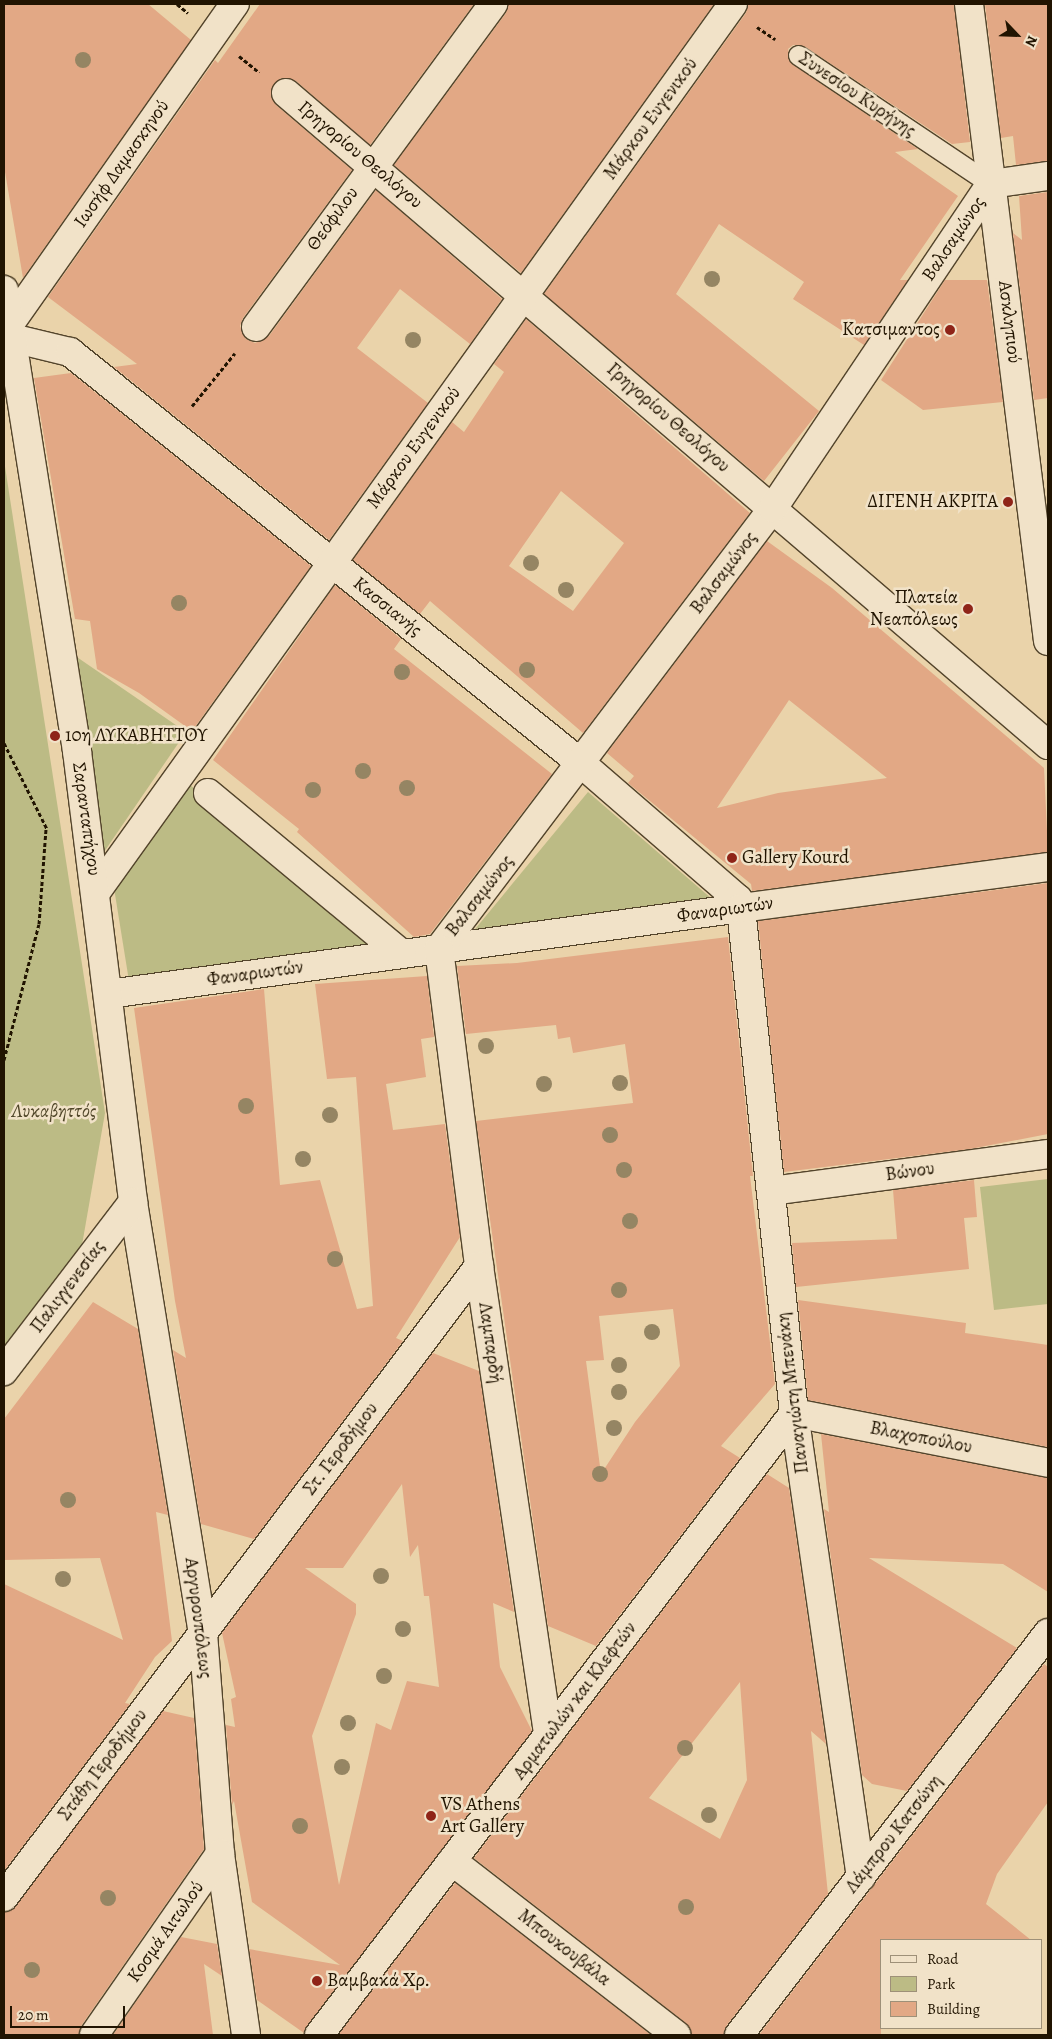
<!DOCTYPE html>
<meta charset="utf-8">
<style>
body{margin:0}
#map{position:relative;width:1052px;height:2039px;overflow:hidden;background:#ead3aa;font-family:Alegreya,serif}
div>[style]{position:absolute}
.green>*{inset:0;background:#bcbb85}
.building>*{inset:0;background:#e2a885}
.path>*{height:3px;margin-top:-1.5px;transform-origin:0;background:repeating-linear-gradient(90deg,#211401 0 4px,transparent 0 6.5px)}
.roads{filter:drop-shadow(1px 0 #53442b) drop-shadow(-1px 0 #53442b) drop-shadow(0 1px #53442b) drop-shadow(0 -1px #53442b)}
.lane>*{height:19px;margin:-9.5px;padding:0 9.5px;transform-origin:9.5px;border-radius:9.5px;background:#f1e2c8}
.street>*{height:28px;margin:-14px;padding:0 14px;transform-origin:14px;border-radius:14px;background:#f1e2c8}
.secondary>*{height:28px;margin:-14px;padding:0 14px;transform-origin:14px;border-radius:14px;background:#f1e2c8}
.trees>*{width:16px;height:16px;margin:-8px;border-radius:50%;background:#958563}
.dots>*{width:14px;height:14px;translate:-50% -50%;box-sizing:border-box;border:2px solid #f1e2c8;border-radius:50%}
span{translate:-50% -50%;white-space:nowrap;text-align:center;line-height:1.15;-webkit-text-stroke:5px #f1e2c8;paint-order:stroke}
.street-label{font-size:19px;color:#211401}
.poi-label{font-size:19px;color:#211401}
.right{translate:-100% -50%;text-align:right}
.left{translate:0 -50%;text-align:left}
.park-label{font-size:19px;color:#504629;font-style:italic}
.frame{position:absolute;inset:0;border:5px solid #211401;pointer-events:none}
.legend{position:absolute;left:880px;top:1939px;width:162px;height:90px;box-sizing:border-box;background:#f1e2c8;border:1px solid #9e9078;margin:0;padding:6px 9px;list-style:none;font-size:15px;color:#211401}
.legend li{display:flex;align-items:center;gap:10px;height:25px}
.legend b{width:25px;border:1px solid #9e9078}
.north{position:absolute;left:992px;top:10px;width:50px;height:50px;-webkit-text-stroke:4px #f1e2c8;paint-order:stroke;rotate:114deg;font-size:14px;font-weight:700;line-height:20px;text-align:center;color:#211401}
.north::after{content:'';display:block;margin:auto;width:18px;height:22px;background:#211401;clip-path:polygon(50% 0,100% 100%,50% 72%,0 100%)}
.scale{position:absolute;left:10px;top:2006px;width:115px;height:22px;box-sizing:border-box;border:2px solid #211401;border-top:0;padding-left:6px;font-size:15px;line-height:18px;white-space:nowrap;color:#211401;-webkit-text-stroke:4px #f1e2c8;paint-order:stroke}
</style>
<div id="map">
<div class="green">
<i style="clip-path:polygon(4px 460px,105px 1113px,82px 1245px,4px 1351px)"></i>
<i style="clip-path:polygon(71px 653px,186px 732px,104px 852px)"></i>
<i style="clip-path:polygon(189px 784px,385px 948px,129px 981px,114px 888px)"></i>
<i style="clip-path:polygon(588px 792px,712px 899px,471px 934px)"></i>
<i style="clip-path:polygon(1048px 1179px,1048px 1304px,994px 1310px,980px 1187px)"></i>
</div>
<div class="building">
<i style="clip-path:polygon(4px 4px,148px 4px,191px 40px,23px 278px,4px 166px)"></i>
<i style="clip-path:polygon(260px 4px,474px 4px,370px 145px,296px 81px,281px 78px,271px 90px,276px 105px,352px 170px,243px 318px,240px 326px,246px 339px,255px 343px,269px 336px,376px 190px,502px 299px,470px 344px,400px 289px,357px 348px,428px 403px,329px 540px,114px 367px,137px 364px,48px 297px,215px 60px,218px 63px)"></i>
<i style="clip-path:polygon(508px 4px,714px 4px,521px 273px,394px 165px,506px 13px)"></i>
<i style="clip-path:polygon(748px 4px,954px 4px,970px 142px,952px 144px,804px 46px,793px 45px,788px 49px,792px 64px,918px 149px,895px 152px,958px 196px,900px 280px,908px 280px,864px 345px,793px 299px,804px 282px,719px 224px,676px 294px,819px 411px,764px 481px,544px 294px,746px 13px)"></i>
<i style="clip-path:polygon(985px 4px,1048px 4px,1048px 161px,1016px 165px,1013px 136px,1001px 138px)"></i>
<i style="clip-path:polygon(1048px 192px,1048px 398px,1034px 400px,1013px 233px,1022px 240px,1019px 196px)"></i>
<i style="clip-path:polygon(945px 280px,987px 280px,1003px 402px,923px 410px,881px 380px)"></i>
<i style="clip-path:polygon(evenodd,526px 319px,750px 513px,583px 733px,430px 601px,420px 614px,353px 560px,452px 422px,464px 432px,504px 372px,494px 364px,526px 319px,561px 491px,624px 543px,573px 611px,509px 566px,561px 491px)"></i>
<i style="clip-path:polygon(71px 373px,311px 566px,192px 731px,139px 693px,97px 669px,90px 621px,75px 619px,34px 378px)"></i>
<i style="clip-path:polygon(evenodd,767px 541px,832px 588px,1044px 768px,1048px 852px,752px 891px,751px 884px,628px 783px,634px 776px,607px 753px,767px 541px,789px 700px,887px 778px,778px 793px,717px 808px,789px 700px)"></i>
<i style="clip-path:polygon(335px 585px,401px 639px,394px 649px,552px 774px,430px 934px,414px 937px,297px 832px,299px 829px,213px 760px)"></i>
<i style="clip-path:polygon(1048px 883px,1048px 1134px,970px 1149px,784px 1172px,758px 921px)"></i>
<i style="clip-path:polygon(evenodd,728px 937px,753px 1176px,750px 1176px,775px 1384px,721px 1446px,740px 1458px,596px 1646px,548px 1626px,476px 1121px,633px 1103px,625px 1044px,573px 1053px,570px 1037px,558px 1039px,556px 1025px,466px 1034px,457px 966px,517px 963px,728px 937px,673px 1309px,680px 1366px,635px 1422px,601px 1474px,586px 1361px,604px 1360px,599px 1316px,673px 1309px)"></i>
<i style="clip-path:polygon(427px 976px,434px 1037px,421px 1039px,426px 1077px,386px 1084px,393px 1130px,445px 1124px,460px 1237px,396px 1338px,403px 1341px,254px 1539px,201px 1524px,173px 1350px,186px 1358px,175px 1301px,134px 1008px,264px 989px,280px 1185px,320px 1180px,357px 1309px,373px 1306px,356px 1077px,327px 1079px,315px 984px)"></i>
<i style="clip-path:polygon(974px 1180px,977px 1217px,964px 1218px,969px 1269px,796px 1287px,792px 1243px,897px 1239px,893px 1190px)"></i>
<i style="clip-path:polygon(798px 1300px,966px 1323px,965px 1333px,1048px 1345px,1048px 1447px,808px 1400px)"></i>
<i style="clip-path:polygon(93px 1302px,138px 1329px,168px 1515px,156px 1512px,172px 1641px,155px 1657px,125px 1703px,130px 1704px,4px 1871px,4px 1584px,123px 1640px,100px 1558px,4px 1560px,4px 1419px)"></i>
<i style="clip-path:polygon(evenodd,433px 1353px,479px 1371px,514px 1612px,493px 1603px,500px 1667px,532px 1731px,304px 2033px,257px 2000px,249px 1949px,340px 1965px,252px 1902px,234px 1801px,232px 1805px,226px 1725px,235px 1727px,231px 1699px,236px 1697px,222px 1633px,433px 1353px,402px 1484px,410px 1557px,418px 1545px,424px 1596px,429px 1596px,439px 1687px,407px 1681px,391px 1730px,376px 1723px,339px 1885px,312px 1736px,356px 1614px,356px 1604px,305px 1568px,343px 1568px,402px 1484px)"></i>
<i style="clip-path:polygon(821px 1434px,1048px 1478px,1048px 1592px,1003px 1564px,869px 1558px,1017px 1648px,907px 1791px,872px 1784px,862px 1775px,824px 1509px,829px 1512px)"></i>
<i style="clip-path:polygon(evenodd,767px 1474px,789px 1488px,826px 1744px,811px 1731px,828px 1894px,727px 2025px,724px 2035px,691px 2035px,686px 2023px,474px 1858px,767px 1474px,740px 1682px,747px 1780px,720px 1839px,649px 1798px,740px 1682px)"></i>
<i style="clip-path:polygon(1044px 1664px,1048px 1667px,1048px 1802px,997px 1874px,986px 1904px,1031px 1940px,881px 1940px,881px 2035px,759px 2035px)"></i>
<i style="clip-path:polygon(163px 1711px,194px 1718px,204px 1849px,81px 2026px,79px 2035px,4px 2035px,4px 1912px,16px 1906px)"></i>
<i style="clip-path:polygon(455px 1883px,651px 2035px,338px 2035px)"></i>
<i style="clip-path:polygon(181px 1937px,217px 1944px,222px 1976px,204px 1964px,213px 2035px,113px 2035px)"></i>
</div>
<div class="path">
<i style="left:177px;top:4px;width:14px;rotate:39deg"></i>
<i style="left:757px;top:27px;width:22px;rotate:34deg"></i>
<i style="left:239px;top:56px;width:26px;rotate:39deg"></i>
<i style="left:192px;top:406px;width:68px;rotate:-50.9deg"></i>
<i style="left:4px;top:743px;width:96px;rotate:63.4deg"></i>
<i style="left:4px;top:1060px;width:140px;rotate:-75.6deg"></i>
<i style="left:39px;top:924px;width:95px;rotate:-85.8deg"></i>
</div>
<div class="roads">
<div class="lane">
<i style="left:798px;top:55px;width:232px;rotate:33.8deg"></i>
</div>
<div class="street">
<i style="left:286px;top:93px;width:1003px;rotate:40.55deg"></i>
<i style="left:9px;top:325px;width:393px;rotate:-54.9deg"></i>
<i style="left:256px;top:327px;width:401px;rotate:-53.7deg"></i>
<i style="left:12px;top:338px;width:60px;rotate:13.6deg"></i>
<i style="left:70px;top:352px;width:657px;rotate:38.82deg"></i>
<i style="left:582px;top:764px;width:206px;rotate:40.9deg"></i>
<i style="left:738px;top:899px;width:9px;rotate:72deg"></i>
<i style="left:741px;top:908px;width:639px;rotate:172.26deg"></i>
<i style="left:208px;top:793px;width:252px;rotate:39.7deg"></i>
<i style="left:96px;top:892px;width:1093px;rotate:-54.35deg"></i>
<i style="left:439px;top:949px;width:553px;rotate:-52.86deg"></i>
<i style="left:773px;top:508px;width:391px;rotate:-56.1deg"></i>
<i style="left:991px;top:184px;width:58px;rotate:-8deg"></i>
<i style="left:439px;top:949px;width:320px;rotate:82.8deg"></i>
<i style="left:479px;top:1266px;width:474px;rotate:81.6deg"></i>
<i style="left:771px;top:1191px;width:279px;rotate:-7.6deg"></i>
<i style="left:133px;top:1202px;width:437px;rotate:80.8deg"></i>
<i style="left:203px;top:1633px;width:222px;rotate:85.6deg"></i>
<i style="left:220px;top:1854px;width:183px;rotate:81.8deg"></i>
<i style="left:794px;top:1413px;width:469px;rotate:81.8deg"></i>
<i style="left:452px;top:1861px;width:284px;rotate:37.8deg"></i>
<i style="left:4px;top:1897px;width:790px;rotate:-53.03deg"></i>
<i style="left:94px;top:2035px;width:221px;rotate:-55.2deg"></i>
<i style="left:739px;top:2035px;width:507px;rotate:-52.45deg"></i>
</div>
<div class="secondary">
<i style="left:969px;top:4px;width:642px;rotate:82.93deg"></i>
<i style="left:4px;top:290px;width:467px;rotate:81deg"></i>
<i style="left:77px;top:751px;width:454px;rotate:82.9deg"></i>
<i style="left:133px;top:1202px;width:213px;rotate:127.4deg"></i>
<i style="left:794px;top:1413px;width:508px;rotate:-95.99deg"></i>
<i style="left:741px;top:908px;width:310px;rotate:-7.6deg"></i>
<i style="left:794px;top:1413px;width:259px;rotate:11.1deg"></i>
<i style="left:319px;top:2035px;width:783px;rotate:-52.63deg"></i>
</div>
</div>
<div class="trees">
<i style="left:83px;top:60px"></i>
<i style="left:712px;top:279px"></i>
<i style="left:413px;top:340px"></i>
<i style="left:531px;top:563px"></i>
<i style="left:566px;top:590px"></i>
<i style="left:179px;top:603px"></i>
<i style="left:527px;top:670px"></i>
<i style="left:402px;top:672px"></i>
<i style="left:363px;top:771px"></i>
<i style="left:407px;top:788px"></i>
<i style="left:313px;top:790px"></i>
<i style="left:486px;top:1046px"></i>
<i style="left:620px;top:1083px"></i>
<i style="left:544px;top:1084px"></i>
<i style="left:246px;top:1106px"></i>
<i style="left:330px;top:1115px"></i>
<i style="left:610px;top:1135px"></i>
<i style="left:303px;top:1159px"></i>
<i style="left:624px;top:1170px"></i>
<i style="left:630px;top:1221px"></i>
<i style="left:335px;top:1259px"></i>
<i style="left:619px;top:1290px"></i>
<i style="left:652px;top:1332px"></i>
<i style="left:619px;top:1365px"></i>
<i style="left:619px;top:1392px"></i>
<i style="left:614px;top:1428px"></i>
<i style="left:600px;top:1474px"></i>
<i style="left:68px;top:1500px"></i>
<i style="left:381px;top:1576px"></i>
<i style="left:63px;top:1579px"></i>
<i style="left:403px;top:1629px"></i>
<i style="left:384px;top:1676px"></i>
<i style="left:348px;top:1723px"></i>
<i style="left:685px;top:1748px"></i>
<i style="left:342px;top:1767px"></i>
<i style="left:709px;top:1815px"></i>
<i style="left:300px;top:1826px"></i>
<i style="left:108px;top:1898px"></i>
<i style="left:686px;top:1907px"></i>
<i style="left:32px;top:1970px"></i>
</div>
<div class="dots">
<i style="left:950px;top:330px;background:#8f2418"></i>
<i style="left:1008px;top:502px;background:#8f2418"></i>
<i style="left:968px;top:609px;background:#8f2418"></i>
<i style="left:55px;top:736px;background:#8f2418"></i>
<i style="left:732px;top:858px;background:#8f2418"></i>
<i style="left:431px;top:1816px;background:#8f2418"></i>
<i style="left:317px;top:1981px;background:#8f2418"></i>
</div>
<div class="street-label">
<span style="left:857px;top:95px;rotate:34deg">Συνεσίου Κυρήνης</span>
<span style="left:651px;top:119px;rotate:-54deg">Μάρκου Ευγενικού</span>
<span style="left:360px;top:155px;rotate:40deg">Γρηγορίου Θεολόγου</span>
<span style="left:122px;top:164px;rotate:-55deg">Ιωσήφ Δαμασκηνού</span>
<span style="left:333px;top:219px;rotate:-54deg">Θεόφιλου</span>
<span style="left:954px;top:239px;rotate:-56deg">Βαλσαμώνος</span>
<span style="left:1009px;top:322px;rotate:83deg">Ασκληπιού</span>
<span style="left:668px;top:418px;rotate:41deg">Γρηγορίου Θεολόγου</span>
<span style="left:414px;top:448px;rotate:-54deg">Μάρκου Ευγενικού</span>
<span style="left:724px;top:573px;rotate:-53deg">Βαλσαμώνος</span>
<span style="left:387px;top:607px;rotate:39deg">Κασσιανής</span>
<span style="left:86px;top:819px;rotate:82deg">Σαρανταπήχου</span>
<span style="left:480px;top:896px;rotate:-52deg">Βαλσαμώνος</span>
<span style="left:725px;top:910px;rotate:-8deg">Φαναριωτών</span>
<span style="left:255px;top:974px;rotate:-8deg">Φαναριωτών</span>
<span style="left:910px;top:1172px;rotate:-8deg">Βώνου</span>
<span style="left:68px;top:1287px;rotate:-53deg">Παλιγγενεσίας</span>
<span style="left:490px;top:1343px;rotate:82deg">Λαμπαρδή</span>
<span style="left:793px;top:1393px;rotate:-97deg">Παναγιώτη Μπενάκη</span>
<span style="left:921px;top:1438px;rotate:11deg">Βλαχοπούλου</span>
<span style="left:341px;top:1449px;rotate:-53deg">Στ. Γεροδήμου</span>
<span style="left:198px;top:1618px;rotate:83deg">Αργυρουπόλεως</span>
<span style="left:575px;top:1701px;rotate:-53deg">Αρματωλών και Κλεφτών</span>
<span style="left:103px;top:1765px;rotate:-53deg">Στάθη Γεροδήμου</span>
<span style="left:894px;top:1834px;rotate:-52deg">Λάμπρου Κατσώνη</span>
<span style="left:166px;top:1932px;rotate:-55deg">Κοσμά Αιτωλού</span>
<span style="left:564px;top:1948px;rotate:38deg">Μπουκουβάλα</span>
</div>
<div class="poi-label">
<span class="right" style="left:940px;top:330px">Κατσιμαντος</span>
<span class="right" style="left:998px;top:502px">ΔΙΓΕΝΗ ΑΚΡΙΤΑ</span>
<span class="right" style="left:958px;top:609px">Πλατεία<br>Νεαπόλεως</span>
<span class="left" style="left:65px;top:736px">10η ΛΥΚΑΒΗΤΤΟΥ</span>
<span class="left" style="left:742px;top:858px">Gallery Kourd</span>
<span class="left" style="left:441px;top:1816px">VS Athens<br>Art Gallery</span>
<span class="left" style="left:327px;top:1981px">Βαμβακά Χρ.</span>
</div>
<div class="park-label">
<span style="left:54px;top:1112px">Λυκαβηττός</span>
</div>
<div class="frame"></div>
<ul class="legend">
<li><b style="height:6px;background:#f1e2c8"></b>Road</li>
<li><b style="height:14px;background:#bcbb85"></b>Park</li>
<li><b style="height:14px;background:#e2a885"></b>Building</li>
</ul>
<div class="north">N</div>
<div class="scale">20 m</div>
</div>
